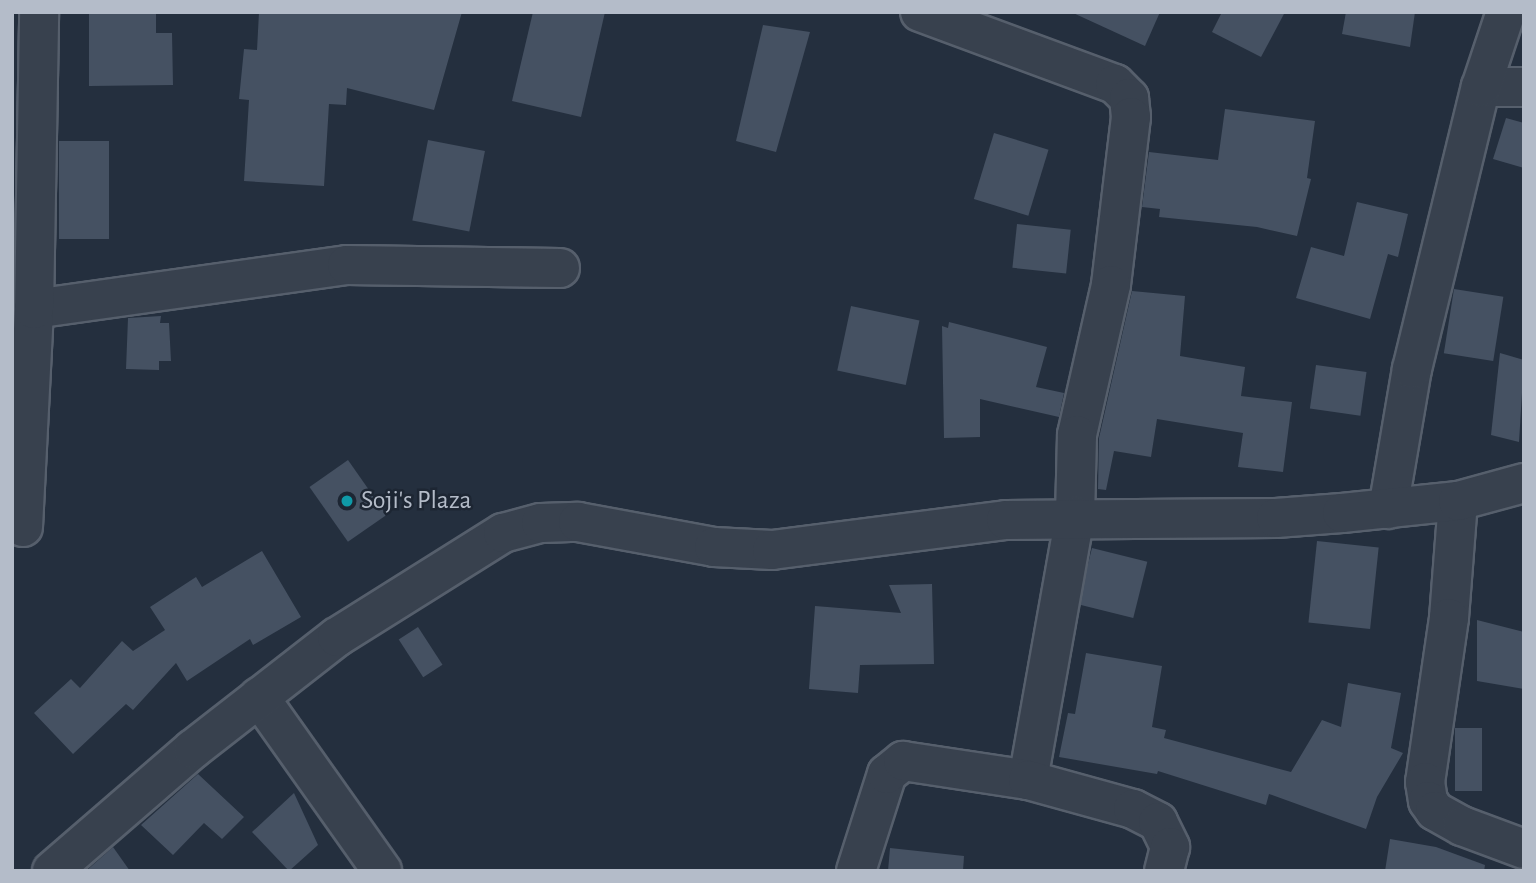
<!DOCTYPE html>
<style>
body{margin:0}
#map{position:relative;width:1536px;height:883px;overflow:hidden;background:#242f3e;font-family:"Alegreya Sans",sans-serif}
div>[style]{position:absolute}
.building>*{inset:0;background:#455162;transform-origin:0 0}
.roads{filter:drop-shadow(2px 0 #565f6c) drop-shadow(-2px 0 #565f6c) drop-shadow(0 2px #565f6c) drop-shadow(0 -2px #565f6c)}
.minor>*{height:38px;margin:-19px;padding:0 19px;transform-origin:19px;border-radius:19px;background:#38414e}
.dots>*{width:19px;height:19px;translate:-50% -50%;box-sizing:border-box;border:4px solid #1d2633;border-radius:50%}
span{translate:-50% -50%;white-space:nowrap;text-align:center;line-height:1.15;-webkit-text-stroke:5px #1d2633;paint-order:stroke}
.poi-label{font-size:26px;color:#b4bcc9}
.left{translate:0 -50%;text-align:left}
.frame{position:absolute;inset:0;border:14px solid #b4bcc9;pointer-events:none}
</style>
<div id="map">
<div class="building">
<i style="clip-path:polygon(89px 12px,156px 12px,156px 33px,172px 33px,173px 85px,89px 86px)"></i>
<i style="clip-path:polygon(259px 12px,462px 12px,434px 110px,347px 88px,346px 105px,329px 104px,324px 186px,244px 181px,249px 100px,239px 99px,244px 49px,257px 50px)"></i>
<i style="clip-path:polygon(533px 12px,605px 12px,581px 117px,512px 101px)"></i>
<i style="clip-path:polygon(1071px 12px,1160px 12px,1145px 46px)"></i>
<i style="clip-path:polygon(1222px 12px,1285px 12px,1261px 57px,1212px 32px)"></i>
<i style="clip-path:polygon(1346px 12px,1415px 12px,1410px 47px,1342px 34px)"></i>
<i style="clip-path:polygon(763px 25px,810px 32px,776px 152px,736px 141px)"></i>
<i style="clip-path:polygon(1225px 109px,1315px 121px,1307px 178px,1311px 179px,1297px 236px,1257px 227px,1159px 217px,1160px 209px,1142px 207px,1149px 152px,1218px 160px)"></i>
<i style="clip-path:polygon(1506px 118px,1524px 123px,1524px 168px,1493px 159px)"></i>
<i style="left:994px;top:133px;width:57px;height:69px;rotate:17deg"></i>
<i style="left:428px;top:140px;width:58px;height:82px;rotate:11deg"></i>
<i style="left:59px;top:141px;width:50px;height:98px"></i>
<i style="clip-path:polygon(1357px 202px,1408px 214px,1398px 257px,1388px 254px,1370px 319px,1296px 298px,1311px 247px,1344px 256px)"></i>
<i style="left:1017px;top:224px;width:54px;height:44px;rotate:6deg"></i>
<i style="left:1454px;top:289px;width:50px;height:65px;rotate:9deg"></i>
<i style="clip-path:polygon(1132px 291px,1185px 296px,1180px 356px,1245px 367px,1241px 396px,1292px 402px,1283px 472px,1238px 467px,1243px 433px,1157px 419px,1151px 457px,1114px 451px,1106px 490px,1098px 489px,1099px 438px)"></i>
<i style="left:851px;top:306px;width:70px;height:66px;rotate:12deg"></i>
<i style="clip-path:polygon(161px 316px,160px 323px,169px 323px,171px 361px,159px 361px,159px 370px,126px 369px,128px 318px)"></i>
<i style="clip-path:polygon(949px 322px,1047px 347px,1036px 387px,1064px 393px,1059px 417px,980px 399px,980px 437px,944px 438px,942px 326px,948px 328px)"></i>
<i style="clip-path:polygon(1500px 353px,1524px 360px,1519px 442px,1491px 435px)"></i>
<i style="left:1316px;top:365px;width:51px;height:44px;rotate:8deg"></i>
<i style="left:348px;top:460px;width:67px;height:47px;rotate:55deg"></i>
<i style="left:1317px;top:541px;width:62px;height:82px;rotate:6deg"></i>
<i style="left:1092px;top:548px;width:57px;height:58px;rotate:14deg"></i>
<i style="clip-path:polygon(262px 551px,301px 617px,253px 645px,250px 639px,187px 681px,176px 663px,133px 710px,126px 704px,73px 754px,34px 713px,71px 679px,80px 688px,122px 641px,133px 651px,165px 630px,150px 607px,196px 577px,202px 587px)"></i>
<i style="clip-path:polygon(932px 584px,934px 664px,860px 665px,858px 693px,809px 689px,815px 606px,901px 613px,889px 585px)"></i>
<i style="clip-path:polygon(1477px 620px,1524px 632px,1524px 689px,1477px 681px)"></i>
<i style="left:418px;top:627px;width:45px;height:23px;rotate:57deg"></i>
<i style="clip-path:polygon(1086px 653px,1162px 666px,1152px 727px,1166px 730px,1164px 738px,1291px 772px,1322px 720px,1341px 727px,1348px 683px,1401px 693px,1391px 748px,1403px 753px,1377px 797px,1366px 829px,1269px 794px,1266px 805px,1158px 771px,1157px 774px,1059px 757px,1068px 713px,1075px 714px)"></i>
<i style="left:1455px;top:728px;width:27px;height:63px"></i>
<i style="clip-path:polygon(198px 774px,244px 817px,222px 839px,204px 823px,173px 855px,141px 825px)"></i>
<i style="clip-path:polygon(294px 793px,318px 845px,289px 871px,252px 832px)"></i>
<i style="clip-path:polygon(1390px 839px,1436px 847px,1485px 865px,1484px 871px,1385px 871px)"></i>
<i style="clip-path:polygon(113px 847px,130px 871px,86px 871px)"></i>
<i style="clip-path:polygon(890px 848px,964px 856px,963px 871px,888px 871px)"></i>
</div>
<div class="roads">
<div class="minor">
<i style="left:920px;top:12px;width:208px;rotate:20.3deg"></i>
<i style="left:1115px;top:84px;width:20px;rotate:45deg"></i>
<i style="left:1129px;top:98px;width:19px;rotate:84deg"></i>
<i style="left:1131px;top:117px;width:169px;rotate:96.8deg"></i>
<i style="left:1111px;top:285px;width:154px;rotate:102.8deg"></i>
<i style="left:1077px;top:435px;width:81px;rotate:91.4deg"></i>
<i style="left:1075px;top:516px;width:268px;rotate:100.1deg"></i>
<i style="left:1481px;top:87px;width:43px"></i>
<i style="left:34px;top:309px;width:316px;rotate:-8deg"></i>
<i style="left:347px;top:265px;width:213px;rotate:0.8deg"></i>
<i style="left:1458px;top:501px;width:117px;rotate:94.4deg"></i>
<i style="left:1449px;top:618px;width:166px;rotate:98.3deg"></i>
<i style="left:1425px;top:782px;width:19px;rotate:81deg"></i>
<i style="left:1428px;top:801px;width:12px;rotate:55deg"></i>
<i style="left:1435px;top:811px;width:31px;rotate:29deg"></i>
<i style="left:1462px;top:826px;width:66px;rotate:20.4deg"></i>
<i style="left:1388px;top:509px;width:142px;rotate:-80.3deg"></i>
<i style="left:1412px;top:369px;width:290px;rotate:-76.3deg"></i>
<i style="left:1481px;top:87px;width:79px;rotate:-71.6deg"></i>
<i style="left:23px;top:527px;width:218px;rotate:-87.1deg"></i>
<i style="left:34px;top:309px;width:297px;rotate:-89deg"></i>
<i style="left:259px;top:697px;width:213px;rotate:54.7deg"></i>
<i style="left:52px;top:871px;width:186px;rotate:-40.9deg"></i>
<i style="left:193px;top:749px;width:182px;rotate:-37.9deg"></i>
<i style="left:337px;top:637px;width:196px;rotate:-32.1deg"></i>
<i style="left:503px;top:533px;width:39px;rotate:-15deg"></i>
<i style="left:541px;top:523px;width:37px;rotate:-2deg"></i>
<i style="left:578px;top:522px;width:138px;rotate:10.4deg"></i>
<i style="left:714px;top:547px;width:58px;rotate:3deg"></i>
<i style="left:772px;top:550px;width:236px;rotate:-7.3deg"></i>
<i style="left:1006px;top:520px;width:270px;rotate:-0.4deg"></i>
<i style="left:1276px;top:518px;width:66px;rotate:-4.3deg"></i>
<i style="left:1342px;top:513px;width:117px;rotate:-5.9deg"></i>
<i style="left:1458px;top:501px;width:68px;rotate:-15.3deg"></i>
<i style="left:856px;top:871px;width:102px;rotate:-72.3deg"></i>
<i style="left:887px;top:774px;width:21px;rotate:-39deg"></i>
<i style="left:903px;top:761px;width:126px;rotate:8.6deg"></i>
<i style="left:1028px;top:780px;width:109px;rotate:15.4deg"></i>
<i style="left:1133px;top:809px;width:28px;rotate:27deg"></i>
<i style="left:1158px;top:822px;width:28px;rotate:64deg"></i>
<i style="left:1170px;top:847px;width:25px;rotate:104deg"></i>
</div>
</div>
<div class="dots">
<i style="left:347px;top:501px;background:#0f9aa8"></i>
</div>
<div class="poi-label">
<span class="left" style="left:361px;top:501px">Soji's Plaza</span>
</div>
<div class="frame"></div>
</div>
